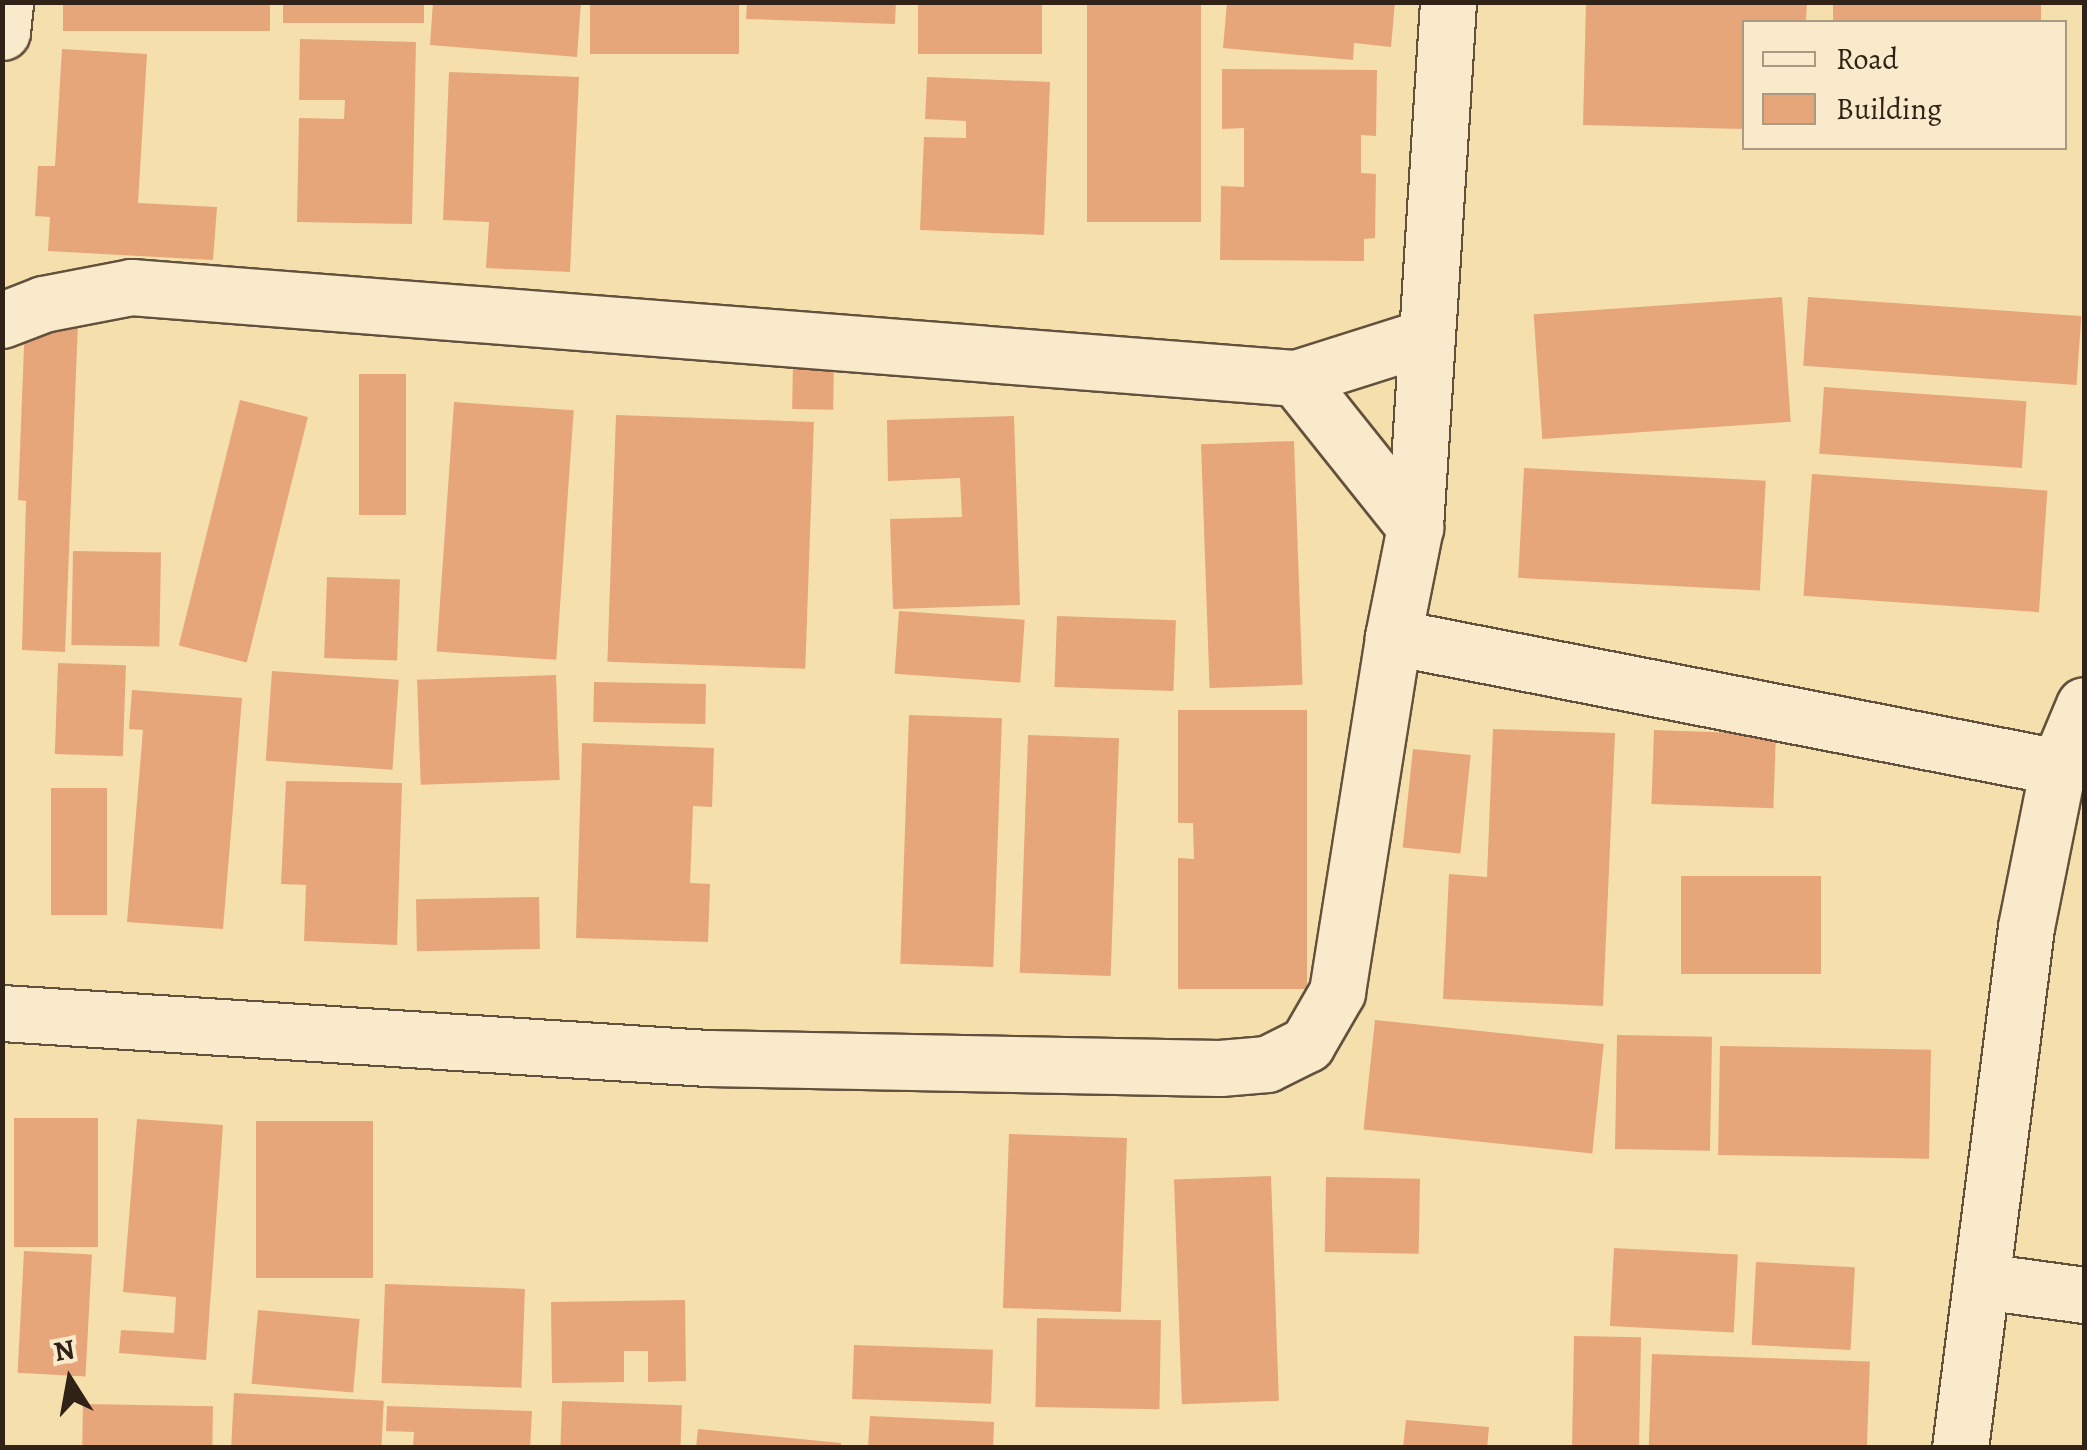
<!DOCTYPE html>
<style>
body{margin:0}
#map{position:relative;width:2087px;height:1450px;overflow:hidden;background:#f5dfad;font-family:Alegreya,serif}
div>[style]{position:absolute}
.building>*{inset:0;background:#e7a67a;transform-origin:0 0}
.roads{filter:drop-shadow(2px 0 #62513d) drop-shadow(-2px 0 #62513d) drop-shadow(0 2px #62513d) drop-shadow(0 -2px #62513d)}
.minor>*{height:55px;margin:-27.5px;padding:0 27.5px;transform-origin:27.5px;border-radius:27.5px;background:#f8eaca}
span{translate:-50% -50%;white-space:nowrap;text-align:center;line-height:1.15;-webkit-text-stroke:8px #f8eaca;paint-order:stroke}
.frame{position:absolute;inset:0;border:5px solid #312218;pointer-events:none}
.legend{position:absolute;left:1742px;top:20px;width:325px;height:130px;box-sizing:border-box;background:#f8eaca;border:2px solid #a89a83;margin:0;padding:12px 18px;list-style:none;font-size:30px;color:#312218}
.legend li{display:flex;align-items:center;gap:20px;height:50px}
.legend b{width:50px;border:2px solid #a89a83}
.north{position:absolute;left:20px;top:1330px;width:100px;height:100px;-webkit-text-stroke:8px #f8eaca;paint-order:stroke;rotate:349deg;font-size:28px;font-weight:700;line-height:40px;text-align:center;color:#312218}
.north::after{content:'';display:block;margin:auto;width:35px;height:45px;background:#312218;clip-path:polygon(50% 0,100% 100%,50% 72%,0 100%)}
</style>
<div id="map">
<div class="building">
<i style="left:63px;top:2px;width:207px;height:29px"></i>
<i style="left:283px;top:2px;width:141px;height:21px"></i>
<i style="clip-path:polygon(433px 2px,581px 2px,577px 57px,430px 45px)"></i>
<i style="left:590px;top:2px;width:149px;height:52px"></i>
<i style="clip-path:polygon(747px 2px,896px 2px,895px 24px,746px 19px)"></i>
<i style="left:918px;top:2px;width:124px;height:52px"></i>
<i style="left:1087px;top:2px;width:114px;height:220px"></i>
<i style="clip-path:polygon(1227px 2px,1395px 2px,1391px 47px,1354px 43px,1353px 60px,1223px 48px)"></i>
<i style="clip-path:polygon(1586px 2px,1807px 2px,1806px 22px,1744px 22px,1744px 129px,1583px 125px)"></i>
<i style="left:1833px;top:2px;width:208px;height:20px"></i>
<i style="clip-path:polygon(300px 39px,416px 42px,412px 224px,297px 222px,299px 118px,344px 119px,345px 100px,299px 100px)"></i>
<i style="clip-path:polygon(62px 49px,147px 54px,138px 203px,217px 207px,213px 260px,48px 251px,50px 217px,35px 216px,38px 166px,55px 166px)"></i>
<i style="clip-path:polygon(1222px 69px,1377px 70px,1376px 136px,1361px 135px,1361px 173px,1376px 174px,1375px 238px,1364px 239px,1364px 261px,1220px 260px,1221px 186px,1244px 187px,1244px 128px,1222px 129px)"></i>
<i style="clip-path:polygon(449px 72px,579px 77px,570px 272px,486px 268px,489px 222px,443px 220px)"></i>
<i style="clip-path:polygon(927px 77px,1050px 82px,1044px 235px,920px 230px,924px 137px,966px 138px,966px 121px,925px 119px)"></i>
<i style="left:1782px;top:297px;width:125px;height:249px;rotate:86deg"></i>
<i style="left:1808px;top:297px;width:274px;height:69px;rotate:4deg"></i>
<i style="clip-path:polygon(25px 321px,78px 322px,65px 652px,22px 650px,26px 501px,18px 500px)"></i>
<i style="left:793px;top:362px;width:41px;height:47px;rotate:1deg"></i>
<i style="left:359px;top:374px;width:47px;height:141px"></i>
<i style="left:1824px;top:387px;width:203px;height:67px;rotate:4deg"></i>
<i style="left:240px;top:400px;width:70px;height:253px;rotate:14deg"></i>
<i style="left:454px;top:402px;width:120px;height:250px;rotate:4deg"></i>
<i style="left:616px;top:415px;width:198px;height:247px;rotate:2deg"></i>
<i style="clip-path:polygon(1014px 416px,1020px 605px,893px 609px,890px 519px,962px 517px,960px 478px,888px 481px,887px 420px)"></i>
<i style="left:1294px;top:441px;width:244px;height:93px;rotate:88deg"></i>
<i style="left:1524px;top:468px;width:242px;height:110px;rotate:3deg"></i>
<i style="left:1812px;top:474px;width:236px;height:122px;rotate:4deg"></i>
<i style="left:73px;top:551px;width:88px;height:94px;rotate:1deg"></i>
<i style="left:327px;top:577px;width:73px;height:81px;rotate:2deg"></i>
<i style="left:899px;top:611px;width:126px;height:63px;rotate:4deg"></i>
<i style="left:1057px;top:616px;width:119px;height:71px;rotate:2deg"></i>
<i style="left:58px;top:663px;width:68px;height:91px;rotate:2deg"></i>
<i style="left:272px;top:671px;width:127px;height:90px;rotate:4deg"></i>
<i style="left:556px;top:675px;width:105px;height:139px;rotate:88deg"></i>
<i style="left:594px;top:682px;width:112px;height:40px;rotate:1deg"></i>
<i style="clip-path:polygon(132px 690px,242px 698px,223px 929px,127px 922px,143px 730px,129px 729px)"></i>
<i style="clip-path:polygon(1178px 710px,1307px 710px,1307px 989px,1178px 989px,1178px 858px,1194px 859px,1193px 823px,1178px 823px)"></i>
<i style="left:909px;top:715px;width:93px;height:249px;rotate:2deg"></i>
<i style="clip-path:polygon(1493px 729px,1615px 733px,1603px 1006px,1443px 999px,1449px 874px,1487px 877px)"></i>
<i style="left:1654px;top:730px;width:122px;height:74px;rotate:2deg"></i>
<i style="left:1028px;top:735px;width:91px;height:238px;rotate:2deg"></i>
<i style="clip-path:polygon(582px 743px,714px 748px,712px 807px,693px 806px,690px 883px,710px 884px,708px 942px,576px 938px)"></i>
<i style="left:1413px;top:749px;width:58px;height:99px;rotate:6deg"></i>
<i style="clip-path:polygon(286px 781px,402px 783px,397px 945px,304px 941px,306px 885px,281px 884px)"></i>
<i style="left:51px;top:788px;width:56px;height:127px"></i>
<i style="left:1821px;top:876px;width:98px;height:140px;rotate:90deg"></i>
<i style="left:539px;top:897px;width:52px;height:123px;rotate:89deg"></i>
<i style="left:1375px;top:1020px;width:230px;height:110px;rotate:6deg"></i>
<i style="left:1617px;top:1035px;width:95px;height:114px;rotate:1deg"></i>
<i style="left:1720px;top:1046px;width:211px;height:109px;rotate:1deg"></i>
<i style="left:14px;top:1118px;width:84px;height:129px"></i>
<i style="clip-path:polygon(137px 1119px,223px 1125px,206px 1360px,119px 1353px,121px 1330px,174px 1333px,176px 1297px,123px 1292px)"></i>
<i style="left:256px;top:1121px;width:117px;height:157px"></i>
<i style="left:1009px;top:1134px;width:118px;height:174px;rotate:2deg"></i>
<i style="left:1271px;top:1176px;width:225px;height:97px;rotate:88deg"></i>
<i style="left:1326px;top:1177px;width:94px;height:75px;rotate:1deg"></i>
<i style="left:1614px;top:1248px;width:124px;height:78px;rotate:3deg"></i>
<i style="left:24px;top:1251px;width:68px;height:122px;rotate:3deg"></i>
<i style="left:1756px;top:1262px;width:99px;height:83px;rotate:3deg"></i>
<i style="left:385px;top:1284px;width:140px;height:99px;rotate:2deg"></i>
<i style="clip-path:polygon(685px 1300px,686px 1381px,648px 1382px,648px 1351px,624px 1351px,624px 1382px,552px 1383px,551px 1302px)"></i>
<i style="left:258px;top:1310px;width:102px;height:74px;rotate:5deg"></i>
<i style="left:1037px;top:1318px;width:124px;height:89px;rotate:1deg"></i>
<i style="left:1574px;top:1336px;width:67px;height:112px;rotate:1deg"></i>
<i style="left:854px;top:1345px;width:139px;height:54px;rotate:2deg"></i>
<i style="left:1652px;top:1354px;width:218px;height:94px;rotate:2deg"></i>
<i style="left:234px;top:1393px;width:150px;height:53px;rotate:3deg"></i>
<i style="left:562px;top:1401px;width:120px;height:47px;rotate:2deg"></i>
<i style="left:83px;top:1404px;width:130px;height:44px;rotate:1deg"></i>
<i style="clip-path:polygon(387px 1406px,532px 1411px,530px 1448px,413px 1448px,414px 1432px,386px 1431px)"></i>
<i style="clip-path:polygon(870px 1416px,994px 1422px,993px 1448px,868px 1448px)"></i>
<i style="clip-path:polygon(1406px 1420px,1489px 1427px,1487px 1448px,1403px 1448px)"></i>
<i style="clip-path:polygon(698px 1429px,841px 1443px,841px 1448px,696px 1448px)"></i>
</div>
<div class="roads">
<div class="minor">
<i style="left:2px;top:32px;width:30px;rotate:-84deg"></i>
<i style="left:2px;top:320px;width:44px;rotate:-21.3deg"></i>
<i style="left:43px;top:304px;width:90px;rotate:-10.9deg"></i>
<i style="left:131px;top:287px;width:1169px;rotate:4.47deg"></i>
<i style="left:1296px;top:378px;width:135px;rotate:-17.6deg"></i>
<i style="left:1296px;top:378px;width:191px;rotate:51.4deg"></i>
<i style="left:1393px;top:637px;width:678px;rotate:11.06deg"></i>
<i style="left:2px;top:1013px;width:707px;rotate:3.65deg"></i>
<i style="left:708px;top:1058px;width:512px;rotate:1.12deg"></i>
<i style="left:1220px;top:1068px;width:47px;rotate:-4.9deg"></i>
<i style="left:1267px;top:1064px;width:45px;rotate:-26.6deg"></i>
<i style="left:1307px;top:1044px;width:60px;rotate:-60deg"></i>
<i style="left:1337px;top:992px;width:359px;rotate:-81deg"></i>
<i style="left:1393px;top:637px;width:112px;rotate:-78.7deg"></i>
<i style="left:1415px;top:527px;width:526px;rotate:-86.4deg"></i>
<i style="left:1982px;top:1281px;width:103px;rotate:7.8deg"></i>
<i style="left:1960px;top:1448px;width:525px;rotate:-82.78deg"></i>
<i style="left:2026px;top:927px;width:163px;rotate:-78.7deg"></i>
<i style="left:2058px;top:767px;width:67px;rotate:-67.2deg"></i>
</div>
</div>
<div class="frame"></div>
<ul class="legend">
<li><b style="height:12px;background:#f8eaca"></b>Road</li>
<li><b style="height:28px;background:#e7a67a"></b>Building</li>
</ul>
<div class="north">N</div>
</div>
